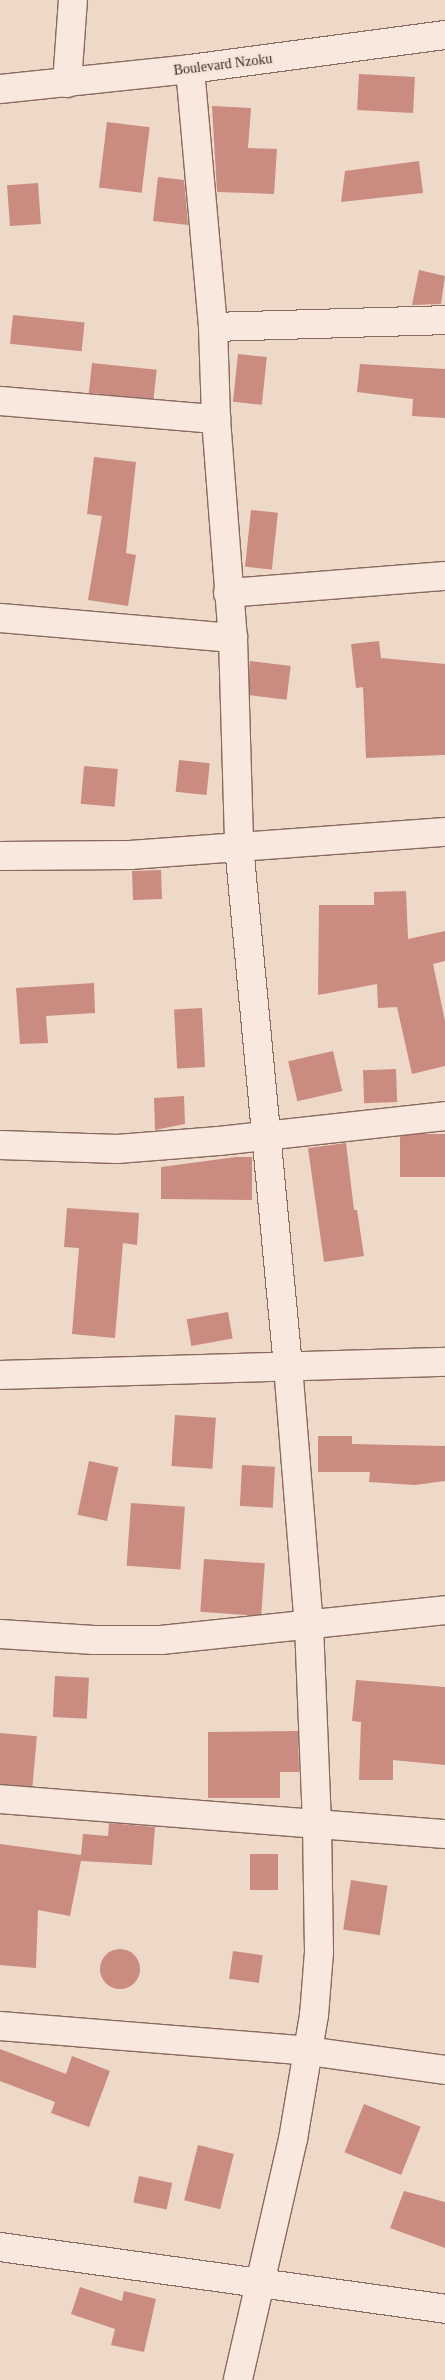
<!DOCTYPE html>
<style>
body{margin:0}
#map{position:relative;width:445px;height:2380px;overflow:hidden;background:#eed9c9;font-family:Georgia,serif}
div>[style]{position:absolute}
.building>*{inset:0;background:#ca8b81;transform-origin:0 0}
.round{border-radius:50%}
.roads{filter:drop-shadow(1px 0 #8a695e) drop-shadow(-1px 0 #8a695e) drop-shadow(0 1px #8a695e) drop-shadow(0 -1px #8a695e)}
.street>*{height:28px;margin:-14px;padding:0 14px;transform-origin:14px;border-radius:14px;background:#f8e8dd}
.secondary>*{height:28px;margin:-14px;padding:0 14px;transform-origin:14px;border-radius:14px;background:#f8e8dd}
span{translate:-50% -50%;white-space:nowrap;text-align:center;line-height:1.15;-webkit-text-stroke:5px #f5e5d9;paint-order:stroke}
.street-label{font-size:14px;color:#3b2721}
</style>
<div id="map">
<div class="building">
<i style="left:359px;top:74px;width:56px;height:36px;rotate:3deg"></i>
<i style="clip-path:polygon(212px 106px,251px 108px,248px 148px,277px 149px,274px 194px,217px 192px)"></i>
<i style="left:107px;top:122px;width:43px;height:66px;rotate:7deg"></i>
<i style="clip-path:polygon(419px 161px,423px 193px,341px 202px,345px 171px)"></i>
<i style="clip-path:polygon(158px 177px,184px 180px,188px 225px,153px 221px)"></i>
<i style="left:38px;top:183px;width:41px;height:31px;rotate:86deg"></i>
<i style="clip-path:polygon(419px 270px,445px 276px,441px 304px,412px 305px)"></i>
<i style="left:13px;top:315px;width:72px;height:29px;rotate:6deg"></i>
<i style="left:238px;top:354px;width:29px;height:48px;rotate:6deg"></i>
<i style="left:92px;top:363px;width:65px;height:30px;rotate:6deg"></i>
<i style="clip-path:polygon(360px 364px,445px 369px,445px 418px,412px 416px,413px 399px,357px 392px)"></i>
<i style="clip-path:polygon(94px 457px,136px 462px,126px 553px,136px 555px,128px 606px,88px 600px,102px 516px,87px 514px)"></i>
<i style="left:251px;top:510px;width:27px;height:57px;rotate:6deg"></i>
<i style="clip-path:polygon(379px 641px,381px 658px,445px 664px,445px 755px,366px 758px,363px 687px,356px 688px,351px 644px)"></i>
<i style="left:250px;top:661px;width:41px;height:34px;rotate:7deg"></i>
<i style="left:179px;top:760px;width:31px;height:32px;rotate:6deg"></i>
<i style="left:84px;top:766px;width:34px;height:38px;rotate:5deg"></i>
<i style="left:161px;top:870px;width:29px;height:29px;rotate:88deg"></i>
<i style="clip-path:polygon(406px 891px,408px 939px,445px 931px,445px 961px,433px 964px,445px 1021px,445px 1066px,412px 1074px,397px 1007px,378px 1008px,377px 984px,318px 995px,319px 905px,374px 905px,374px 892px)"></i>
<i style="clip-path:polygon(94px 983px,95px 1013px,46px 1016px,48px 1043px,20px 1044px,16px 988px)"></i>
<i style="left:202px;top:1008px;width:59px;height:28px;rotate:87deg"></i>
<i style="left:333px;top:1051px;width:41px;height:46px;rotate:77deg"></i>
<i style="left:396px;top:1069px;width:33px;height:33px;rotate:88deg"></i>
<i style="clip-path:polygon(184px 1096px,185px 1124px,155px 1130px,154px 1098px)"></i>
<i style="left:445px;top:1134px;width:43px;height:45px;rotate:90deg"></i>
<i style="clip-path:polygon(346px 1143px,354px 1210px,357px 1210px,364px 1256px,324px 1262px,308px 1148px)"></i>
<i style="clip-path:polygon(236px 1157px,252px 1157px,252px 1200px,161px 1199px,161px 1167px)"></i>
<i style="clip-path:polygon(67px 1208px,139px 1213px,137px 1245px,123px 1243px,115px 1338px,72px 1334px,79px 1248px,64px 1247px)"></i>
<i style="left:228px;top:1312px;width:27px;height:42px;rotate:80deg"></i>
<i style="left:175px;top:1415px;width:41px;height:51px;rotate:4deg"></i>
<i style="clip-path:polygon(318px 1436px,352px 1436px,352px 1444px,445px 1446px,445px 1481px,415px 1485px,369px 1482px,370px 1472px,318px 1472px)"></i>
<i style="left:89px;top:1461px;width:30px;height:55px;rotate:12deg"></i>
<i style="left:242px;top:1465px;width:33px;height:41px;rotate:3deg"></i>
<i style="left:131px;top:1503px;width:54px;height:63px;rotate:4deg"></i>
<i style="left:204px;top:1559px;width:61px;height:53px;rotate:4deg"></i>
<i style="left:55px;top:1676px;width:34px;height:41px;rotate:3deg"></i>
<i style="clip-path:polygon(356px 1680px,445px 1687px,445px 1765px,393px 1760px,393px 1780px,359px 1780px,361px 1722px,352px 1721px)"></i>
<i style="clip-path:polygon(298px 1731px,299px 1772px,280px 1772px,280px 1798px,208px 1798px,208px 1732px)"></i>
<i style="left:0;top:1733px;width:37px;height:51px;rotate:5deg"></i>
<i style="clip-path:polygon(109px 1823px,155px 1827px,152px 1865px,81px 1861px,70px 1916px,38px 1910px,36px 1968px,0 1965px,0 1844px,81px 1855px,83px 1834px,108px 1836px)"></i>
<i style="left:278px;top:1854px;width:36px;height:28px;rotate:90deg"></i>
<i style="left:351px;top:1880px;width:37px;height:50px;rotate:9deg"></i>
<i class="round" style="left:100px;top:1949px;width:40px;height:40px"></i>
<i style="left:233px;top:1951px;width:30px;height:28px;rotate:8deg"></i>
<i style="clip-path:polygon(0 2049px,66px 2074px,72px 2056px,110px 2071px,89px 2127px,51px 2113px,55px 2102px,0 2081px)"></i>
<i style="left:364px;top:2104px;width:61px;height:52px;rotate:22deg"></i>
<i style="left:198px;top:2145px;width:37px;height:57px;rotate:14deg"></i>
<i style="left:139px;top:2176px;width:34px;height:27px;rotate:12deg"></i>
<i style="clip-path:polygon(404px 2191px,445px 2202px,445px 2248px,390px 2228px)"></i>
<i style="clip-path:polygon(80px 2287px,122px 2301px,124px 2291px,156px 2299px,144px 2352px,111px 2345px,115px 2329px,71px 2314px)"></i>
</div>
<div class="roads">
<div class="street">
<i style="left:190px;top:69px;width:259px;rotate:84.9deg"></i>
<i style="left:213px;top:327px;width:92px;rotate:88.1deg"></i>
<i style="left:216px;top:419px;width:220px;rotate:85.6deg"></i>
<i style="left:233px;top:638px;width:208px;rotate:88.3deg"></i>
<i style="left:239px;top:846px;width:522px;rotate:84.62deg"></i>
<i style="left:288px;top:1366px;width:260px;rotate:85.4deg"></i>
<i style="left:309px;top:1625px;width:199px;rotate:87.7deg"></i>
<i style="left:317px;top:1824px;width:128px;rotate:89.1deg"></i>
<i style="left:319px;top:1952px;width:63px;rotate:94.5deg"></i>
<i style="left:314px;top:2015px;width:126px;rotate:99.6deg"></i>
<i style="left:293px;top:2139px;width:247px;rotate:102.9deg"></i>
<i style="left:67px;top:83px;width:83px;rotate:-85.9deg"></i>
<i style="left:213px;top:327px;width:232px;rotate:-1.7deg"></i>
<i style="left:0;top:401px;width:217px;rotate:4.8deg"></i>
<i style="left:228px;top:593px;width:218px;rotate:-4.5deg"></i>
<i style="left:0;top:618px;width:234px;rotate:4.9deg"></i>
<i style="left:0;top:856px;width:130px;rotate:-0.4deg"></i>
<i style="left:130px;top:855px;width:316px;rotate:-4.2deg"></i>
<i style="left:0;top:1145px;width:117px;rotate:2deg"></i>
<i style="left:117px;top:1149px;width:102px;rotate:-4.5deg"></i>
<i style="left:219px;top:1141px;width:227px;rotate:-6.3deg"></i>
<i style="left:0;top:1375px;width:445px;rotate:-1.7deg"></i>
<i style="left:0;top:1634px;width:94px;rotate:3.7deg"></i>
<i style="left:94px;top:1640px;width:67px"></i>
<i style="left:161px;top:1640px;width:286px;rotate:-6deg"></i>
<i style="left:0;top:1799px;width:446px;rotate:4.5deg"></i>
<i style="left:0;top:2026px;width:309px;rotate:4.6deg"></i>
<i style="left:308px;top:2051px;width:138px;rotate:7.9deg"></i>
<i style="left:0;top:2247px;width:449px;rotate:7.9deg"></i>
</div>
<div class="secondary">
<i style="left:0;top:89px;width:191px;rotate:-6deg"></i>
<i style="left:190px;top:69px;width:257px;rotate:-7.6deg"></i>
</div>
</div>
<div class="street-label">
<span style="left:223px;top:65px;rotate:-7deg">Boulevard Nzoku</span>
</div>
</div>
